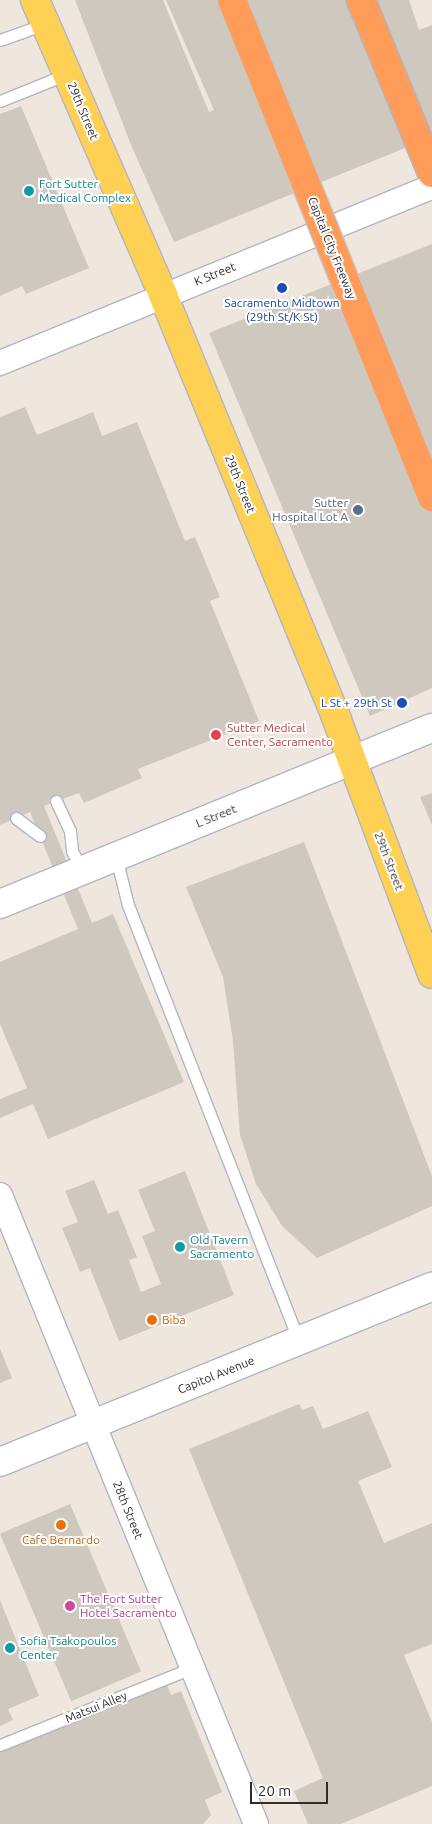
<!DOCTYPE html>
<style>
body{margin:0}
#map{position:relative;width:432px;height:1824px;overflow:hidden;background:#efe7de;font-family:Ubuntu,sans-serif}
div>[style]{position:absolute}
.building>*{inset:0;background:#cfc8bf;transform-origin:0 0}
.roads{filter:drop-shadow(1px 0 #b2b5c1) drop-shadow(-1px 0 #b2b5c1) drop-shadow(0 1px #b2b5c1) drop-shadow(0 -1px #b2b5c1)}
.lane>*{height:11px;margin:-5.5px;padding:0 5.5px;transform-origin:5.5px;border-radius:5.5px;background:#fff}
.street>*{height:24px;margin:-12px;padding:0 12px;transform-origin:12px;border-radius:12px;background:#fff}
.secondary>*{height:28px;margin:-14px;padding:0 14px;transform-origin:14px;border-radius:14px;background:#fff}
.primary>*{height:28px;margin:-14px;padding:0 14px;transform-origin:14px;border-radius:14px;background:#fed155}
.highway>*{height:28px;margin:-14px;padding:0 14px;transform-origin:14px;border-radius:14px;background:#ff9c59}
.bridges{filter:drop-shadow(1px 0 #c8c8c8) drop-shadow(-1px 0 #c8c8c8) drop-shadow(0 1px #c8c8c8) drop-shadow(0 -1px #c8c8c8)}
.highway-bridge>*{height:28px;margin:-14px;padding:0 14px;transform-origin:14px;border-radius:14px;background:#ff9c59}
.dots>*{width:14px;height:14px;translate:-50% -50%;box-sizing:border-box;border:2px solid #fff;border-radius:50%}
span{translate:-50% -50%;white-space:nowrap;text-align:center;line-height:1.15;-webkit-text-stroke:4px #fff;paint-order:stroke}
.street-label{font-size:12px;color:#2d2d2d}
.culture-label{font-size:12px;color:#0d838f}
.left{translate:0 -50%;text-align:left}
.transit-label{font-size:12px;color:#164399}
.right{translate:-100% -50%;text-align:right}
.service-label{font-size:12px;color:#4e5e75}
.health-label{font-size:12px;color:#be3a42}
.food-label{font-size:12px;color:#c56008}
.hotel-label{font-size:12px;color:#b23c85}
.scale{position:absolute;left:250px;top:1782px;width:78px;height:22px;box-sizing:border-box;border:2px solid #2d2d2d;border-top:0;padding-left:6px;font-size:15px;line-height:18px;white-space:nowrap;color:#2d2d2d;-webkit-text-stroke:4px #fff;paint-order:stroke}
</style>
<div id="map">
<div class="building">
<i style="clip-path:polygon(75px 0,163px 0,209px 112px,214px 110px,166px 0,409px 0,419px 30px,432px 25px,432px 137px,174px 242px,131px 145px)"></i>
<i style="clip-path:polygon(21px 106px,89px 268px,26px 294px,22px 286px,0 296px,0 114px)"></i>
<i style="clip-path:polygon(432px 244px,432px 688px,370px 716px,209px 333px)"></i>
<i style="clip-path:polygon(25px 407px,37px 435px,93px 412px,102px 436px,137px 422px,185px 541px,195px 537px,220px 597px,210px 601px,259px 721px,138px 769px,142px 778px,84px 803px,79px 793px,44px 806px,92px 923px,113px 914px,184px 1082px,48px 1139px,33px 1104px,0 1118px,0 1099px,27px 1088px,0 1024px,0 962px,78px 929px,30px 812px,0 825px,0 417px)"></i>
<i style="clip-path:polygon(432px 793px,432px 825px,420px 797px)"></i>
<i style="clip-path:polygon(304px 842px,432px 1176px,432px 1206px,317px 1258px,282px 1226px,256px 1184px,240px 1135px,233px 1041px,223px 977px,186px 887px)"></i>
<i style="clip-path:polygon(185px 1171px,234px 1295px,119px 1341px,90px 1268px,80px 1272px,62px 1228px,78px 1222px,65px 1191px,94px 1180px,108px 1214px,118px 1210px,137px 1257px,129px 1260px,141px 1292px,161px 1284px,142px 1236px,155px 1231px,138px 1190px)"></i>
<i style="clip-path:polygon(0 1349px,12px 1378px,0 1383px)"></i>
<i style="clip-path:polygon(299px 1404px,302px 1410px,313px 1406px,323px 1429px,368px 1411px,392px 1467px,358px 1481px,384px 1543px,432px 1523px,432px 1644px,404px 1655px,432px 1722px,432px 1786px,341px 1824px,308px 1824px,294px 1791px,323px 1778px,189px 1449px)"></i>
<i style="left:70px;top:1504px;width:182px;height:76px;rotate:67deg"></i>
<i style="clip-path:polygon(0 1600px,39px 1696px,8px 1709px,13px 1720px,0 1726px)"></i>
<i style="clip-path:polygon(165px 1680px,171px 1695px,181px 1691px,222px 1792px,205px 1800px,211px 1815px,203px 1824px,0 1824px,0 1746px)"></i>
</div>
<div class="roads">
<div class="lane">
<i style="left:0;top:40px;width:48px;rotate:-19.6deg"></i>
<i style="left:0;top:101px;width:72px;rotate:-21.9deg"></i>
<i style="left:56px;top:801px;width:33px;rotate:65deg"></i>
<i style="left:70px;top:831px;width:20px;rotate:84deg"></i>
<i style="left:72px;top:851px;width:21px;rotate:62deg"></i>
<i style="left:16px;top:818px;width:30px;rotate:37deg"></i>
<i style="left:116px;top:857px;width:49px;rotate:76deg"></i>
<i style="left:128px;top:905px;width:468px;rotate:68.6deg"></i>
<i style="left:0;top:1745px;width:207px;rotate:-21.9deg"></i>
</div>
<div class="street">
<i style="left:0;top:363px;width:466px;rotate:-22.2deg"></i>
<i style="left:0;top:1195px;width:679px;rotate:67.85deg"></i>
</div>
<div class="secondary">
<i style="left:0;top:904px;width:466px;rotate:-22.2deg"></i>
<i style="left:0;top:1462px;width:466px;rotate:-22.1deg"></i>
</div>
<div class="primary">
<i style="left:35px;top:0;width:322px;rotate:66.5deg"></i>
<i style="left:163px;top:295px;width:459px;rotate:67.7deg"></i>
<i style="left:337px;top:720px;width:271px;rotate:69.5deg"></i>
</div>
<div class="highway">
<i style="left:361px;top:0;width:187px;rotate:67.7deg"></i>
</div>
</div>
<div class="bridges">
<div class="highway-bridge">
<i style="left:232px;top:0;width:536px;rotate:68.08deg"></i>
</div>
</div>
<div class="dots">
<i style="left:29px;top:191px;background:#0f9aa8"></i>
<i style="left:282px;top:288px;background:#1a4fb4"></i>
<i style="left:358px;top:510px;background:#5c6f8a"></i>
<i style="left:402px;top:703px;background:#1a4fb4"></i>
<i style="left:216px;top:735px;background:#e0444e"></i>
<i style="left:180px;top:1247px;background:#0f9aa8"></i>
<i style="left:152px;top:1320px;background:#e8710a"></i>
<i style="left:61px;top:1525px;background:#e8710a"></i>
<i style="left:70px;top:1606px;background:#d1479c"></i>
<i style="left:10px;top:1648px;background:#0f9aa8"></i>
</div>
<div class="street-label">
<span style="left:83px;top:111px;rotate:67deg">29th Street</span>
<span style="left:332px;top:248px;rotate:68deg">Capital City Freeway</span>
<span style="left:215px;top:274px;rotate:-22deg">K Street</span>
<span style="left:240px;top:484px;rotate:68deg">29th Street</span>
<span style="left:216px;top:816px;rotate:-22deg">L Street</span>
<span style="left:389px;top:861px;rotate:69deg">29th Street</span>
<span style="left:216px;top:1375px;rotate:-22deg">Capitol Avenue</span>
<span style="left:128px;top:1510px;rotate:68deg">28th Street</span>
<span style="left:96px;top:1707px;rotate:-22deg">Matsui Alley</span>
</div>
<div class="culture-label">
<span class="left" style="left:39px;top:191px">Fort Sutter<br>Medical Complex</span>
<span class="left" style="left:190px;top:1247px">Old Tavern<br>Sacramento</span>
<span class="left" style="left:20px;top:1648px">Sofia Tsakopoulos<br>Center</span>
</div>
<div class="transit-label">
<span style="left:282px;top:310px">Sacramento Midtown<br>(29th St/K St)</span>
<span class="right" style="left:392px;top:703px">L St + 29th St</span>
</div>
<div class="service-label">
<span class="right" style="left:348px;top:510px">Sutter<br>Hospital Lot A</span>
</div>
<div class="health-label">
<span class="left" style="left:227px;top:735px">Sutter Medical<br>Center, Sacramento</span>
</div>
<div class="food-label">
<span class="left" style="left:162px;top:1320px">Biba</span>
<span style="left:61px;top:1540px">Cafe Bernardo</span>
</div>
<div class="hotel-label">
<span class="left" style="left:80px;top:1606px">The Fort Sutter<br>Hotel Sacramento</span>
</div>
<div class="scale">20 m</div>
</div>
